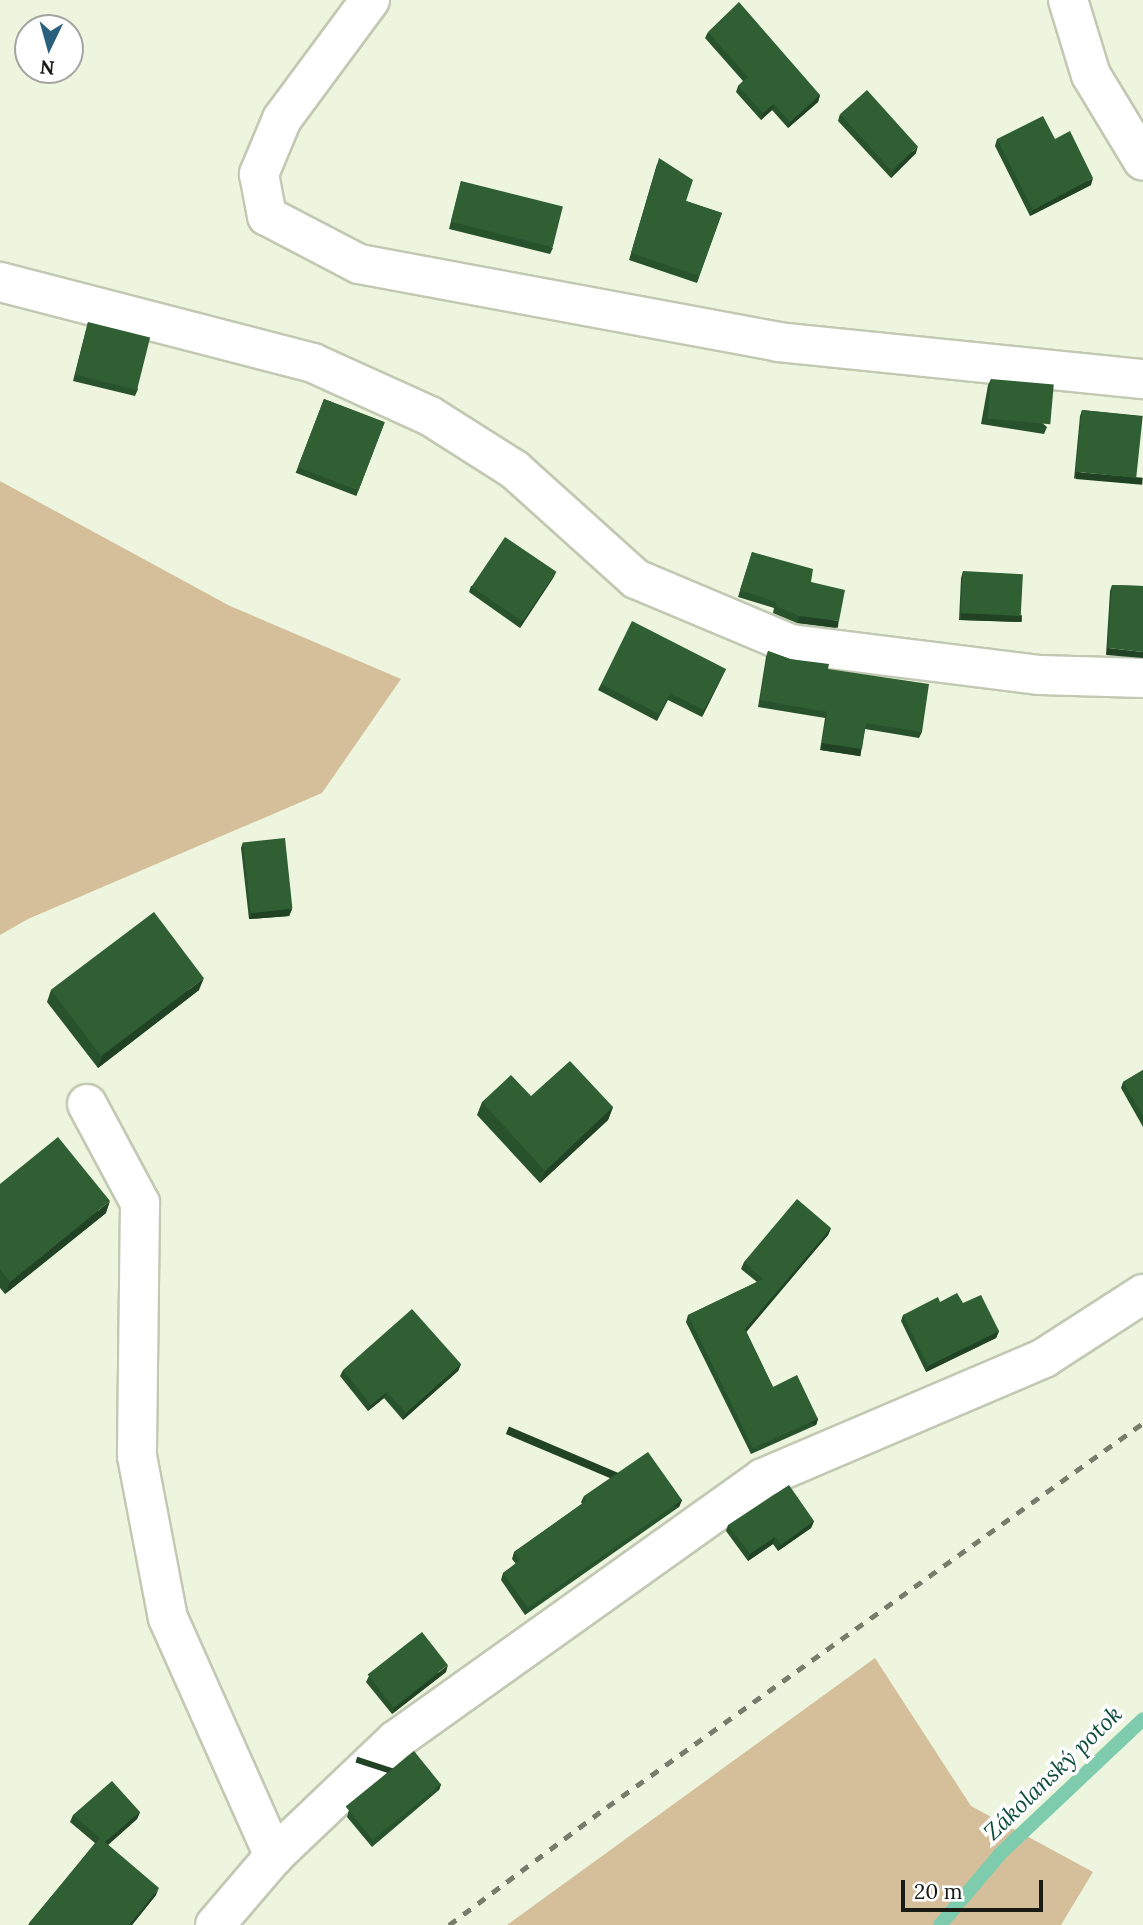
<!DOCTYPE html>
<meta charset="utf-8">
<style>
body{margin:0}
#map{position:relative;width:1143px;height:1925px;overflow:hidden;background:#edf5de;font-family:Lora,serif}
div>[style]{position:absolute}
.green>*{inset:0;background:#d5bf9a}
.stream>*{height:14px;margin:-7px;padding:0 7px;transform-origin:7px;border-radius:7px;background:#7ecbad}
.roads{filter:drop-shadow(2px 0 #c1c9b3) drop-shadow(-2px 0 #c1c9b3) drop-shadow(0 2px #c1c9b3) drop-shadow(0 -2px #c1c9b3)}
.street>*{height:38px;margin:-19px;padding:0 19px;transform-origin:19px;border-radius:19px;background:#fff}
.rail>*{height:5px;margin-top:-2.5px;transform-origin:0;background:repeating-linear-gradient(90deg,#777c6d 0 9px,transparent 0 18px)}
.wall>*{inset:0;background:#28522c;transform-origin:0 0}
.shaded-wall>*{inset:0;background:#214224;transform-origin:0 0}
.building>*{inset:0;background:#2f5f33;transform-origin:0 0}
span{translate:-50% -50%;white-space:nowrap;text-align:center;line-height:1.15;-webkit-text-stroke:7px #fff;paint-order:stroke}
.water-label{font-size:23px;color:#0c4d39;font-style:italic}
.north{position:absolute;left:14px;top:14px;width:70px;height:70px;box-sizing:border-box;background:#fff;border:2px solid #a3a4a1;border-radius:50%;rotate:185deg;font-size:19px;font-weight:700;line-height:28px;text-align:center;color:#181b13}
.north::after{content:'';display:block;margin:auto;width:24px;height:32px;background:#2a607c;clip-path:polygon(50% 0,100% 100%,50% 72%,0 100%)}
.scale{position:absolute;left:901px;top:1880px;width:142px;height:32px;box-sizing:border-box;border:4px solid #181b13;border-top:0;padding-left:9px;font-size:21px;line-height:24px;white-space:nowrap;color:#181b13;-webkit-text-stroke:5px #fff;paint-order:stroke}
</style>
<div id="map">
<div class="green">
<i style="clip-path:polygon(0 481px,230px 606px,401px 679px,322px 793px,28px 919px,0 935px)"></i>
<i style="clip-path:polygon(875px 1658px,971px 1806px,1093px 1872px,1061px 1925px,507px 1925px)"></i>
</div>
<div class="stream">
<i style="left:940px;top:1925px;width:94px;rotate:-49.7deg"></i>
<i style="left:1001px;top:1853px;width:195px;rotate:-43.3deg"></i>
</div>
<div class="roads">
<div class="street">
<i style="left:370px;top:0;width:148px;rotate:126.5deg"></i>
<i style="left:282px;top:119px;width:60px;rotate:112.7deg"></i>
<i style="left:259px;top:174px;width:43px;rotate:79.2deg"></i>
<i style="left:267px;top:216px;width:104px;rotate:27.6deg"></i>
<i style="left:359px;top:264px;width:426px;rotate:10.5deg"></i>
<i style="left:778px;top:342px;width:367px;rotate:5.8deg"></i>
<i style="left:1068px;top:0;width:78px;rotate:73deg"></i>
<i style="left:1091px;top:75px;width:100px;rotate:58.8deg"></i>
<i style="left:0;top:282px;width:323px;rotate:14.5deg"></i>
<i style="left:313px;top:363px;width:128px;rotate:24.4deg"></i>
<i style="left:430px;top:416px;width:101px;rotate:32.4deg"></i>
<i style="left:515px;top:470px;width:163px;rotate:42deg"></i>
<i style="left:636px;top:579px;width:168px;rotate:22.8deg"></i>
<i style="left:791px;top:644px;width:251px;rotate:7.1deg"></i>
<i style="left:1040px;top:675px;width:103px;rotate:1.7deg"></i>
<i style="left:87px;top:1104px;width:112px;rotate:61.8deg"></i>
<i style="left:140px;top:1203px;width:253px;rotate:90.7deg"></i>
<i style="left:137px;top:1456px;width:165px;rotate:79.2deg"></i>
<i style="left:168px;top:1618px;width:261px;rotate:66deg"></i>
<i style="left:215px;top:1925px;width:91px;rotate:-49.5deg"></i>
<i style="left:274px;top:1856px;width:168px;rotate:-43.6deg"></i>
<i style="left:396px;top:1740px;width:451px;rotate:-35.5deg"></i>
<i style="left:763px;top:1478px;width:306px;rotate:-23.1deg"></i>
<i style="left:1044px;top:1358px;width:118px;rotate:-32.9deg"></i>
</div>
</div>
<div class="rail">
<i style="left:449px;top:1925px;width:197px;rotate:-36.8deg"></i>
<i style="left:607px;top:1807px;width:659px;rotate:-35.62deg"></i>
</div>
<div class="wall">
<i style="clip-path:polygon(708px 32px,820px 95px,818px 102px,788px 128px,772px 110px,761px 120px,736px 92px,738px 86px,743px 81px,705px 38px)"></i>
<i style="clip-path:polygon(840px 114px,916px 153px,891px 178px,838px 121px)"></i>
<i style="clip-path:polygon(997px 139px,1055px 139px,1091px 185px,1030px 216px,995px 146px)"></i>
<i style="clip-path:polygon(657px 164px,686px 201px,722px 213px,697px 283px,629px 260px)"></i>
<i style="clip-path:polygon(461px 181px,553px 248px,550px 254px,449px 229px)"></i>
<i style="clip-path:polygon(88px 322px,138px 389px,135px 396px,73px 381px)"></i>
<i style="clip-path:polygon(991px 379px,1047px 427px,1044px 434px,981px 424px,988px 385px)"></i>
<i style="left:324px;top:399px;width:65px;height:79px;rotate:21deg"></i>
<i style="clip-path:polygon(1082px 410px,1143px 416px,1074px 479px,1080px 416px)"></i>
<i style="clip-path:polygon(752px 552px,811px 582px,836px 628px,797px 623px,773px 613px,774px 608px,738px 597px)"></i>
<i style="clip-path:polygon(963px 571px,1019px 622px,959px 620px,961px 578px)"></i>
<i style="clip-path:polygon(556px 572px,553px 578px,520px 628px,469px 592px,471px 586px)"></i>
<i style="clip-path:polygon(1112px 585px,1143px 586px,1106px 655px,1110px 591px)"></i>
<i style="clip-path:polygon(768px 651px,790px 659px,828px 669px,922px 732px,919px 738px,865px 729px,860px 756px,820px 750px,825px 718px,758px 707px,766px 657px)"></i>
<i style="clip-path:polygon(726px 669px,702px 717px,668px 700px,657px 721px,598px 690px,601px 684px)"></i>
<i style="clip-path:polygon(243px 842px,292px 909px,289px 916px,249px 919px,241px 848px)"></i>
<i style="clip-path:polygon(51px 990px,199px 990px,98px 1068px,47px 1002px)"></i>
<i style="clip-path:polygon(1143px 1070px,1143px 1127px,1121px 1088px,1123px 1082px)"></i>
<i style="clip-path:polygon(531px 1096px,613px 1107px,608px 1120px,540px 1183px,477px 1115px,482px 1102px)"></i>
<i style="clip-path:polygon(0 1184px,106px 1213px,5px 1294px,0 1288px)"></i>
<i style="clip-path:polygon(831px 1228px,828px 1235px,746px 1331px,773px 1387px,818px 1419px,816px 1425px,751px 1454px,686px 1322px,688px 1315px,757px 1282px,741px 1269px,744px 1262px)"></i>
<i style="clip-path:polygon(940px 1302px,999px 1331px,996px 1338px,926px 1372px,901px 1321px,903px 1315px)"></i>
<i style="clip-path:polygon(461px 1364px,458px 1371px,403px 1420px,384px 1398px,368px 1411px,340px 1376px,343px 1370px)"></i>
<i style="clip-path:polygon(584px 1496px,682px 1500px,679px 1507px,525px 1615px,501px 1580px,503px 1573px,516px 1564px,512px 1559px,514px 1552px,582px 1504px,581px 1502px)"></i>
<i style="clip-path:polygon(814px 1521px,811px 1528px,778px 1551px,773px 1544px,748px 1561px,726px 1531px,728px 1525px)"></i>
<i style="clip-path:polygon(446px 1672px,392px 1714px,366px 1682px,369px 1676px)"></i>
<i style="clip-path:polygon(441px 1784px,439px 1790px,372px 1847px,347px 1817px,349px 1810px)"></i>
<i style="clip-path:polygon(140px 1812px,137px 1819px,108px 1845px,156px 1895px,132px 1925px,28px 1925px,95px 1843px,70px 1822px,73px 1815px)"></i>
</div>
<div class="shaded-wall">
<i style="clip-path:polygon(820px 95px,818px 102px,788px 128px,790px 122px)"></i>
<i style="clip-path:polygon(774px 104px,772px 110px,761px 120px,763px 113px)"></i>
<i style="clip-path:polygon(918px 146px,916px 153px,891px 178px,893px 172px)"></i>
<i style="clip-path:polygon(1093px 178px,1091px 185px,1030px 216px,1033px 210px)"></i>
<i style="left:1076px;top:472px;width:67px;height:7px;rotate:5deg"></i>
<i style="clip-path:polygon(556px 572px,553px 578px,520px 628px,522px 621px)"></i>
<i style="left:961px;top:613px;width:61px;height:7px;rotate:2deg"></i>
<i style="left:799px;top:616px;width:40px;height:7px;rotate:7deg"></i>
<i style="clip-path:polygon(1108px 648px,1143px 652px,1143px 658px,1106px 655px)"></i>
<i style="clip-path:polygon(726px 669px,702px 717px,704px 710px)"></i>
<i style="left:822px;top:743px;width:40px;height:7px;rotate:9deg"></i>
<i style="clip-path:polygon(292px 909px,289px 916px,249px 919px,251px 913px)"></i>
<i style="clip-path:polygon(204px 978px,199px 990px,98px 1068px,102px 1056px)"></i>
<i style="clip-path:polygon(613px 1107px,608px 1120px,540px 1183px,545px 1171px)"></i>
<i style="clip-path:polygon(110px 1201px,106px 1213px,5px 1294px,10px 1282px)"></i>
<i style="clip-path:polygon(831px 1228px,828px 1235px,743px 1336px,745px 1329px)"></i>
<i style="clip-path:polygon(999px 1331px,996px 1338px,926px 1372px,928px 1366px)"></i>
<i style="clip-path:polygon(461px 1364px,458px 1371px,403px 1420px,406px 1413px)"></i>
<i style="clip-path:polygon(387px 1392px,384px 1398px,368px 1411px,371px 1405px)"></i>
<i style="left:818px;top:1419px;width:6px;height:71px;rotate:108deg"></i>
<i style="left:682px;top:1500px;width:8px;height:188px;rotate:113deg"></i>
<i style="clip-path:polygon(814px 1521px,811px 1528px,778px 1551px,781px 1545px)"></i>
<i style="clip-path:polygon(775px 1537px,773px 1544px,748px 1561px,750px 1554px)"></i>
<i style="clip-path:polygon(448px 1665px,446px 1672px,392px 1714px,395px 1708px)"></i>
<i style="left:441px;top:1784px;width:6px;height:88px;rotate:108deg"></i>
<i style="clip-path:polygon(140px 1812px,137px 1819px,103px 1849px,105px 1842px)"></i>
<i style="clip-path:polygon(159px 1888px,156px 1895px,132px 1925px,129px 1925px)"></i>
</div>
<div class="building">
<i style="clip-path:polygon(739px 2px,820px 95px,790px 122px,774px 104px,763px 113px,738px 86px,748px 77px,708px 32px)"></i>
<i style="left:867px;top:90px;width:76px;height:36px;rotate:48deg"></i>
<i style="clip-path:polygon(1043px 116px,1055px 139px,1070px 131px,1093px 178px,1033px 210px,997px 139px)"></i>
<i style="clip-path:polygon(659px 158px,693px 180px,686px 201px,722px 213px,699px 276px,631px 253px)"></i>
<i style="left:461px;top:181px;width:105px;height:42px;rotate:14deg"></i>
<i style="left:88px;top:322px;width:64px;height:54px;rotate:14deg"></i>
<i style="left:991px;top:379px;width:63px;height:40px;rotate:5deg"></i>
<i style="left:324px;top:399px;width:65px;height:73px;rotate:21deg"></i>
<i style="left:1082px;top:410px;width:61px;height:62px;rotate:6deg"></i>
<i style="left:505px;top:537px;width:62px;height:60px;rotate:34deg"></i>
<i style="clip-path:polygon(752px 552px,813px 569px,811px 582px,845px 590px,839px 621px,799px 616px,776px 606px,776px 602px,740px 590px)"></i>
<i style="left:963px;top:571px;width:60px;height:42px;rotate:3deg"></i>
<i style="clip-path:polygon(1112px 585px,1143px 586px,1143px 652px,1108px 648px)"></i>
<i style="clip-path:polygon(632px 621px,726px 669px,704px 710px,670px 693px,659px 714px,601px 684px)"></i>
<i style="clip-path:polygon(768px 651px,790px 659px,829px 664px,828px 669px,929px 684px,922px 732px,866px 723px,862px 749px,822px 743px,827px 712px,760px 700px)"></i>
<i style="left:285px;top:838px;width:71px;height:42px;rotate:84deg"></i>
<i style="left:154px;top:912px;width:83px;height:129px;rotate:53deg"></i>
<i style="clip-path:polygon(570px 1061px,613px 1107px,545px 1171px,482px 1102px,511px 1075px,531px 1096px)"></i>
<i style="clip-path:polygon(1143px 1070px,1143px 1116px,1123px 1082px)"></i>
<i style="clip-path:polygon(58px 1137px,110px 1201px,10px 1282px,0 1269px,0 1184px)"></i>
<i style="clip-path:polygon(797px 1199px,831px 1228px,745px 1329px,773px 1387px,797px 1375px,818px 1419px,753px 1448px,688px 1315px,763px 1279px,744px 1262px)"></i>
<i style="clip-path:polygon(957px 1293px,963px 1303px,981px 1295px,999px 1331px,928px 1366px,903px 1315px,938px 1297px,940px 1302px)"></i>
<i style="clip-path:polygon(412px 1309px,461px 1364px,406px 1413px,387px 1392px,371px 1405px,343px 1370px)"></i>
<i style="clip-path:polygon(648px 1452px,682px 1500px,528px 1608px,503px 1573px,520px 1560px,514px 1552px,587px 1500px,584px 1496px)"></i>
<i style="clip-path:polygon(789px 1485px,814px 1521px,781px 1545px,775px 1537px,750px 1554px,728px 1525px)"></i>
<i style="left:422px;top:1632px;width:42px;height:69px;rotate:52deg"></i>
<i style="left:414px;top:1751px;width:43px;height:88px;rotate:51deg"></i>
<i style="clip-path:polygon(112px 1781px,140px 1812px,105px 1842px,159px 1888px,129px 1925px,32px 1925px,29px 1923px,100px 1838px,73px 1815px)"></i>
</div>
<div class="water-label">
<span style="left:1053px;top:1773px;rotate:-44deg">Zákolanský potok</span>
</div>
<div class="north">N</div>
<div class="scale">20 m</div>
</div>
